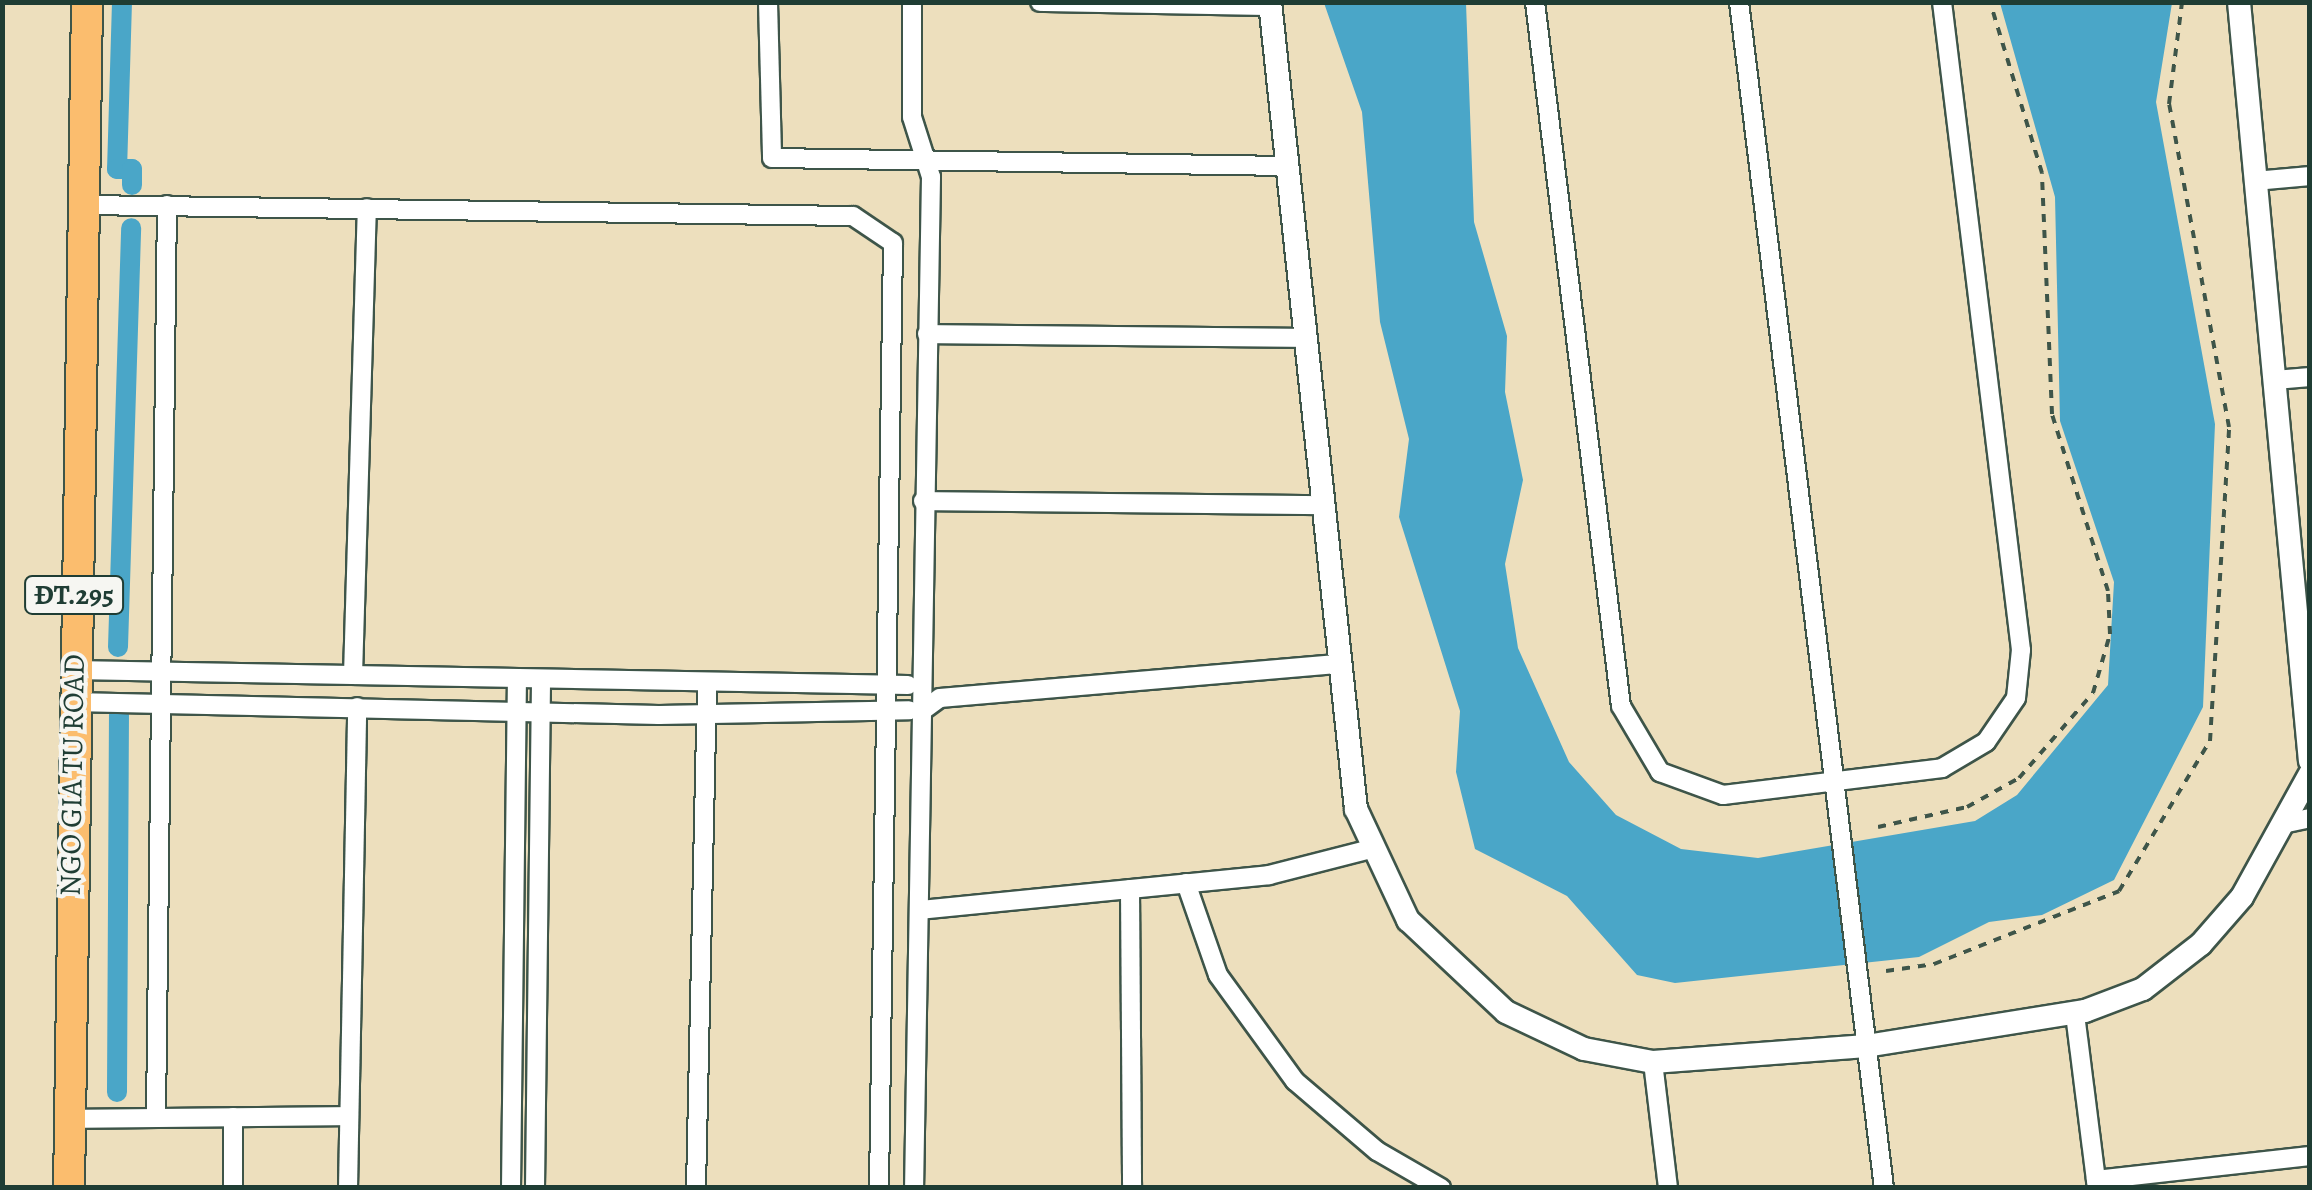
<!DOCTYPE html>
<meta charset="utf-8">
<style>
body{margin:0}
#map{position:relative;width:2312px;height:1190px;overflow:hidden;background:#eddfbd;font-family:Alegreya,serif}
div>[style]{position:absolute}
.water>*{inset:0;background:#4aa6c8}
.canal>*{height:20px;margin:-10px;padding:0 10px;transform-origin:10px;border-radius:10px;background:#4aa6c8}
.path>*{height:4px;margin-top:-2px;transform-origin:0;background:repeating-linear-gradient(90deg,#3e5549 0 8px,transparent 0 16px)}
.roads{filter:drop-shadow(2px 0 #3e5549) drop-shadow(-2px 0 #3e5549) drop-shadow(0 2px #3e5549) drop-shadow(0 -2px #3e5549)}
.minor>*{height:18px;margin:-9px;padding:0 9px;transform-origin:9px;border-radius:9px;background:#fff}
.tertiary>*{height:22px;margin:-11px;padding:0 11px;transform-origin:11px;border-radius:11px;background:#fff}
.primary>*{height:30px;margin:-15px;padding:0 15px;transform-origin:15px;border-radius:15px;background:#fbbd6e}
span{translate:-50% -50%;white-space:nowrap;text-align:center;line-height:1.15;-webkit-text-stroke:8px #f6f6f2;paint-order:stroke}
.shield-label span{padding:2px 8px;background:#f6f6f2;border:2px solid;border-radius:8px;-webkit-text-stroke-width:0}
.shield-label{font-size:28px;color:#1f3d34;font-weight:700}
.street-label{font-size:30px;color:#1f3d34}
.frame{position:absolute;inset:0;border:5px solid #1f3d34;pointer-events:none}
</style>
<div id="map">
<div class="water">
<i style="clip-path:polygon(1324px 3px,1466px 3px,1474px 222px,1507px 336px,1505px 392px,1523px 480px,1505px 564px,1518px 648px,1569px 762px,1616px 815px,1681px 849px,1758px 858px,1975px 821px,2017px 795px,2108px 685px,2114px 582px,2060px 421px,2055px 197px,2000px 3px,2172px 3px,2156px 102px,2215px 424px,2203px 707px,2114px 880px,2042px 915px,1989px 922px,1919px 957px,1675px 983px,1637px 975px,1567px 896px,1475px 849px,1456px 772px,1460px 711px,1399px 517px,1409px 439px,1380px 322px,1362px 112px)"></i>
</div>
<div class="canal">
<i style="left:122px;top:2px;width:167px;rotate:91.7deg"></i>
<i style="left:117px;top:169px;width:15px"></i>
<i style="left:132px;top:169px;width:16px;rotate:90deg"></i>
<i style="left:118px;top:647px;width:419px;rotate:-88.2deg"></i>
<i style="left:117px;top:1092px;width:377px;rotate:-89.7deg"></i>
</div>
<div class="path">
<i style="left:1878px;top:827px;width:91px;rotate:-12.7deg"></i>
<i style="left:1967px;top:807px;width:60px;rotate:-29.1deg"></i>
<i style="left:2019px;top:778px;width:113px;rotate:-49deg"></i>
<i style="left:2093px;top:693px;width:61px;rotate:-73.9deg"></i>
<i style="left:2110px;top:634px;width:43px;rotate:-92.7deg"></i>
<i style="left:2108px;top:591px;width:186px;rotate:-107.6deg"></i>
<i style="left:2052px;top:414px;width:241px;rotate:-92.4deg"></i>
<i style="left:2042px;top:173px;width:179px;rotate:-106.9deg"></i>
<i style="left:1886px;top:971px;width:49px;rotate:-8.3deg"></i>
<i style="left:1934px;top:964px;width:199px;rotate:-21.5deg"></i>
<i style="left:2119px;top:891px;width:175px;rotate:-58.8deg"></i>
<i style="left:2210px;top:741px;width:315px;rotate:-86.5deg"></i>
<i style="left:2229px;top:427px;width:329px;rotate:-100.5deg"></i>
<i style="left:2169px;top:104px;width:103px;rotate:-82.7deg"></i>
</div>
<div class="roads">
<div class="minor">
<i style="left:768px;top:2px;width:156px;rotate:88.5deg"></i>
<i style="left:772px;top:158px;width:516px;rotate:0.89deg"></i>
<i style="left:912px;top:2px;width:115px;rotate:90deg"></i>
<i style="left:912px;top:117px;width:63px;rotate:72.4deg"></i>
<i style="left:931px;top:177px;width:1011px;rotate:90.96deg"></i>
<i style="left:1040px;top:2px;width:231px;rotate:1deg"></i>
<i style="left:1535px;top:2px;width:709px;rotate:83.04deg"></i>
<i style="left:1621px;top:706px;width:77px;rotate:59.4deg"></i>
<i style="left:1660px;top:772px;width:67px;rotate:20.1deg"></i>
<i style="left:1723px;top:795px;width:221px;rotate:-7deg"></i>
<i style="left:1942px;top:768px;width:51px;rotate:-30.6deg"></i>
<i style="left:1986px;top:742px;width:53px;rotate:-55.7deg"></i>
<i style="left:2016px;top:698px;width:48px;rotate:-84.1deg"></i>
<i style="left:2021px;top:650px;width:653px;rotate:-96.95deg"></i>
<i style="left:1739px;top:2px;width:1195px;rotate:83.03deg"></i>
<i style="left:2255px;top:181px;width:55px;rotate:-5.2deg"></i>
<i style="left:83px;top:205px;width:770px;rotate:0.82deg"></i>
<i style="left:853px;top:216px;width:48px;rotate:34deg"></i>
<i style="left:893px;top:243px;width:945px;rotate:90.85deg"></i>
<i style="left:927px;top:334px;width:377px;rotate:0.6deg"></i>
<i style="left:2275px;top:380px;width:35px;rotate:-5deg"></i>
<i style="left:923px;top:501px;width:396px;rotate:0.6deg"></i>
<i style="left:73px;top:670px;width:835px;rotate:1.03deg"></i>
<i style="left:353px;top:675px;width:467px;rotate:-88.3deg"></i>
<i style="left:73px;top:702px;width:586px;rotate:1.27deg"></i>
<i style="left:659px;top:715px;width:250px;rotate:-1.1deg"></i>
<i style="left:922px;top:711px;width:22px;rotate:-36deg"></i>
<i style="left:940px;top:698px;width:395px;rotate:-4.9deg"></i>
<i style="left:2282px;top:824px;width:29px;rotate:-12deg"></i>
<i style="left:1186px;top:883px;width:97px;rotate:70.8deg"></i>
<i style="left:1218px;top:975px;width:131px;rotate:54deg"></i>
<i style="left:1295px;top:1081px;width:108px;rotate:40.5deg"></i>
<i style="left:1377px;top:1151px;width:74px;rotate:30deg"></i>
<i style="left:1130px;top:889px;width:299px;rotate:89.6deg"></i>
<i style="left:920px;top:910px;width:351px;rotate:-5.7deg"></i>
<i style="left:1269px;top:875px;width:101px;rotate:-14.3deg"></i>
<i style="left:2075px;top:1014px;width:175px;rotate:82.8deg"></i>
<i style="left:1653px;top:1062px;width:127px;rotate:83.2deg"></i>
<i style="left:156px;top:1115px;width:910px;rotate:-89.31deg"></i>
<i style="left:233px;top:1117px;width:71px;rotate:90deg"></i>
<i style="left:68px;top:1119px;width:281px;rotate:-0.6deg"></i>
<i style="left:2096px;top:1180px;width:215px;rotate:-6.4deg"></i>
<i style="left:348px;top:1188px;width:481px;rotate:-88.9deg"></i>
<i style="left:511px;top:1188px;width:510px;rotate:-89.33deg"></i>
<i style="left:535px;top:1188px;width:509px;rotate:-89.32deg"></i>
<i style="left:696px;top:1188px;width:506px;rotate:-88.75deg"></i>
</div>
<div class="tertiary">
<i style="left:1270px;top:2px;width:812px;rotate:83.92deg"></i>
<i style="left:1356px;top:809px;width:123px;rotate:64.9deg"></i>
<i style="left:1408px;top:920px;width:134px;rotate:43.2deg"></i>
<i style="left:1506px;top:1012px;width:86px;rotate:25.4deg"></i>
<i style="left:1584px;top:1049px;width:70px;rotate:10.7deg"></i>
<i style="left:1653px;top:1062px;width:214px;rotate:-4.3deg"></i>
<i style="left:1866px;top:1046px;width:222px;rotate:-9.1deg"></i>
<i style="left:2085px;top:1011px;width:62px;rotate:-20.8deg"></i>
<i style="left:2143px;top:989px;width:73px;rotate:-37.8deg"></i>
<i style="left:2201px;top:944px;width:62px;rotate:-48.9deg"></i>
<i style="left:2242px;top:897px;width:141px;rotate:-61.1deg"></i>
<i style="left:2239px;top:2px;width:762px;rotate:84.66deg"></i>
</div>
<div class="primary">
<i style="left:69px;top:1188px;width:1186px;rotate:-89.13deg"></i>
</div>
</div>
<div class="shield-label">
<span style="left:74px;top:595px">ĐT.295</span>
</div>
<div class="street-label">
<span style="left:72px;top:775px;rotate:-89deg">NGO GIA TU ROAD</span>
</div>
<div class="frame"></div>
</div>
